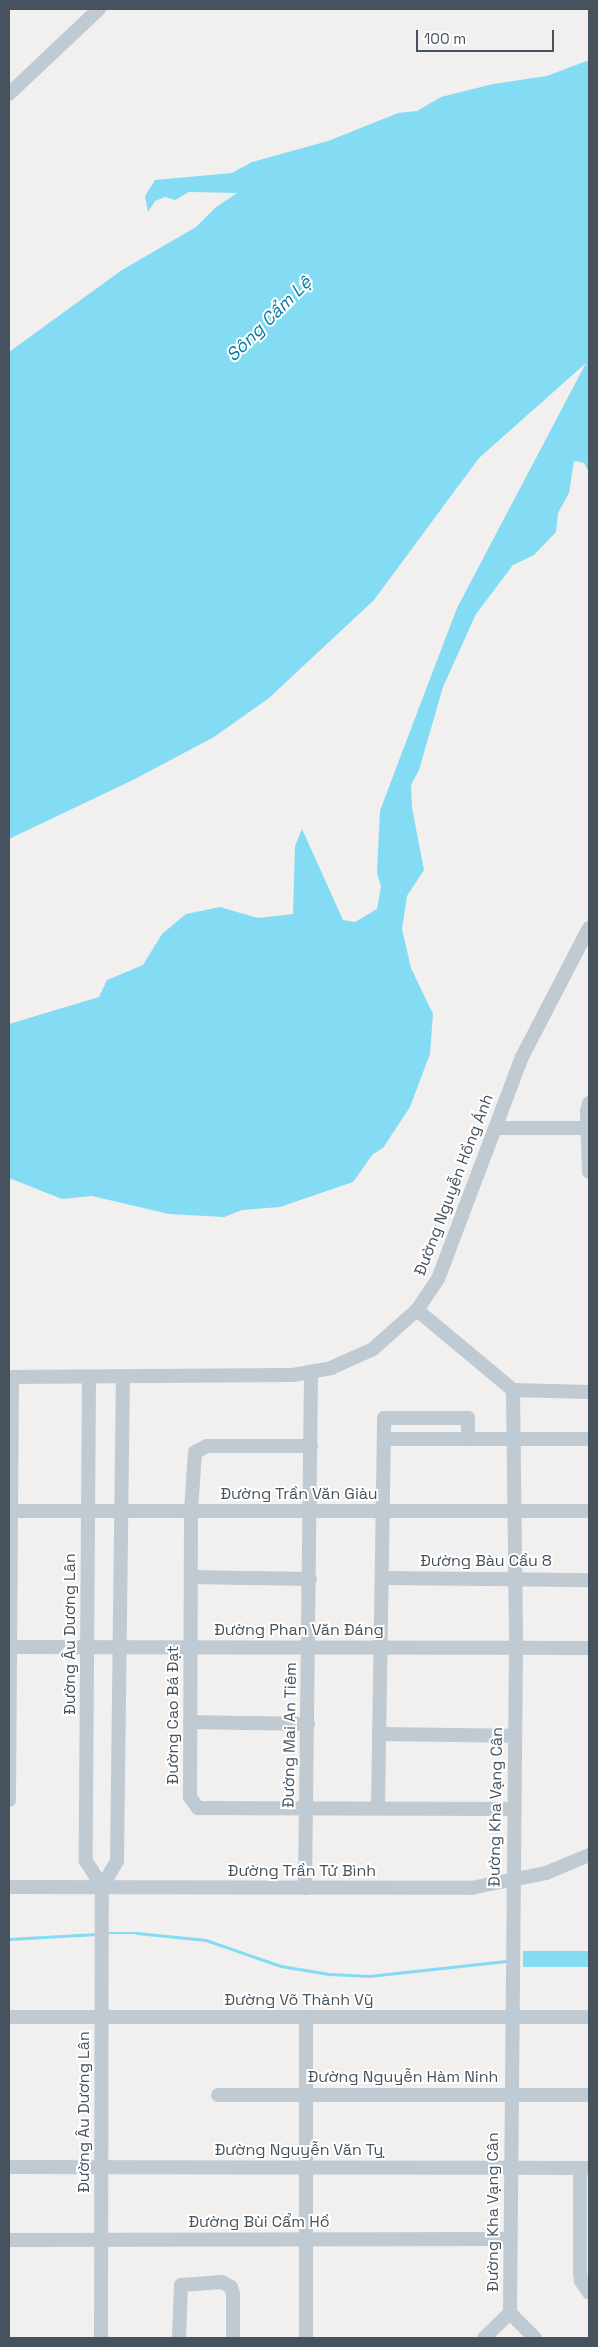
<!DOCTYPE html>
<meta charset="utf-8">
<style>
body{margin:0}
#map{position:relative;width:598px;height:2347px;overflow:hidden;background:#f2efef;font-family:"Space Grotesk",sans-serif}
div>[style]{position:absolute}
.water>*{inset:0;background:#84dbf4;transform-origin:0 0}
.stream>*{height:2.5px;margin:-1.25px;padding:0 1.25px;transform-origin:1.25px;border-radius:1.25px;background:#84dbf4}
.minor>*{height:14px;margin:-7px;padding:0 7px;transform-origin:7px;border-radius:7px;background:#bfcad3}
span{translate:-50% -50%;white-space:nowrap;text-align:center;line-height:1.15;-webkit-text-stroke:4px #fff;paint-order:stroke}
.street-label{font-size:16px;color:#46535f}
.water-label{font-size:18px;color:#037b9f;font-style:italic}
.frame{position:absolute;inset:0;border:10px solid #46535f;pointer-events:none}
.scale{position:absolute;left:416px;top:30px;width:138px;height:22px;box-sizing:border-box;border:2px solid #46535f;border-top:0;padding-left:6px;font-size:15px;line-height:18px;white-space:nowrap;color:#46535f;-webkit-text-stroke:4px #fff;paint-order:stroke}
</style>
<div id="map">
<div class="water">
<i style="clip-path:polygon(589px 60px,589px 472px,584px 463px,574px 461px,569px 493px,558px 513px,556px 532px,534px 555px,513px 565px,476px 614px,443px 687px,419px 770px,411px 785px,412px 808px,424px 870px,407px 896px,402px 929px,411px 968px,433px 1014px,430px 1054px,410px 1107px,383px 1148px,373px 1154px,353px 1182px,280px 1207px,242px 1210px,224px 1217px,169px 1214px,92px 1196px,62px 1199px,9px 1178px,9px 1024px,99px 997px,107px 980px,143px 965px,162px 934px,186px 914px,220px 907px,258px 918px,293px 914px,295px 846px,302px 829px,343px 920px,355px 922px,377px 909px,381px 886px,377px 873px,380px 811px,398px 763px,457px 608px,586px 363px,479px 458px,374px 600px,269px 698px,214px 737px,135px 779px,9px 839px,9px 352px,122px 270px,196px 227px,215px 208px,237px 193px,189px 192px,175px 200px,165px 197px,155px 201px,148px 212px,145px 196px,155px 180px,232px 173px,252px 162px,328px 141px,398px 113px,417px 111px,441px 97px,493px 84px,547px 76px)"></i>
<i style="left:523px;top:1951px;width:66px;height:16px"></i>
</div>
<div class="stream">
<i style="left:108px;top:1933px;width:29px"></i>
<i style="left:137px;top:1933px;width:69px;rotate:5.8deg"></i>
<i style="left:206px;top:1940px;width:79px;rotate:19.1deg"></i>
<i style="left:281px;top:1966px;width:50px;rotate:9.3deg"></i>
<i style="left:330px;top:1974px;width:39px;rotate:3deg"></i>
<i style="left:369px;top:1976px;width:140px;rotate:-6.2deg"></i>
<i style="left:9px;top:1939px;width:88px;rotate:-3.3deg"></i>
</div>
<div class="minor">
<i style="left:9px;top:94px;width:124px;rotate:-43.4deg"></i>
<i style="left:589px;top:1103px;width:8px;rotate:104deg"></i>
<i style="left:587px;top:1111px;width:61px;rotate:88.1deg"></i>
<i style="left:496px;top:1128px;width:93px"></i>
<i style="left:417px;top:1310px;width:125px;rotate:39.8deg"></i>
<i style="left:513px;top:1390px;width:258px;rotate:89.3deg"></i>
<i style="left:516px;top:1648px;width:665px;rotate:90.52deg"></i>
<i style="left:510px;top:2313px;width:35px;rotate:45deg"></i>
<i style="left:9px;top:1377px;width:284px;rotate:-0.4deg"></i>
<i style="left:293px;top:1375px;width:39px;rotate:-10deg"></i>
<i style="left:331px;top:1368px;width:46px;rotate:-24.3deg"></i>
<i style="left:373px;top:1349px;width:59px;rotate:-41.6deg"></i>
<i style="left:417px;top:1310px;width:37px;rotate:-56deg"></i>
<i style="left:438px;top:1279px;width:237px;rotate:-69.3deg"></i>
<i style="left:522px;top:1057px;width:145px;rotate:-62.6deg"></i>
<i style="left:89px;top:1377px;width:484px;rotate:90.4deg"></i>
<i style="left:86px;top:1861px;width:31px;rotate:58deg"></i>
<i style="left:513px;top:1390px;width:76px;rotate:1.5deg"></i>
<i style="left:384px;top:1439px;width:205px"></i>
<i style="left:311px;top:1446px;width:104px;rotate:180deg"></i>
<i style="left:207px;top:1446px;width:13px;rotate:153deg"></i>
<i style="left:195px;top:1452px;width:59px;rotate:93.9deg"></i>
<i style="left:191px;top:1511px;width:286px;rotate:90.2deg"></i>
<i style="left:190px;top:1797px;width:14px;rotate:54deg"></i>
<i style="left:198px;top:1808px;width:6px"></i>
<i style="left:204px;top:1808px;width:310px;rotate:0.2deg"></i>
<i style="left:9px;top:1511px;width:580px"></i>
<i style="left:191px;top:1577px;width:119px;rotate:1deg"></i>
<i style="left:382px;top:1578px;width:207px;rotate:0.6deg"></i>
<i style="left:9px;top:1647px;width:580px;rotate:0.1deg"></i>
<i style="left:190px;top:1722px;width:118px;rotate:1deg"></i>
<i style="left:379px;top:1734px;width:136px;rotate:0.8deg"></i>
<i style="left:9px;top:1800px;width:423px;rotate:-89.6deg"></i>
<i style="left:378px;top:1808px;width:390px;rotate:-89.1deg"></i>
<i style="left:384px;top:1418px;width:84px"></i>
<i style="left:468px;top:1418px;width:21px;rotate:90deg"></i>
<i style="left:9px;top:1887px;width:462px;rotate:0.1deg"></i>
<i style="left:471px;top:1888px;width:76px;rotate:-11.3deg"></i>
<i style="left:546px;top:1873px;width:47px;rotate:-22.7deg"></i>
<i style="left:305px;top:1888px;width:515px;rotate:-89.33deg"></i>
<i style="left:9px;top:2017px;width:580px"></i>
<i style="left:306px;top:2017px;width:321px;rotate:90deg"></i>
<i style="left:218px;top:2095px;width:371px"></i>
<i style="left:9px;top:2167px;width:580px;rotate:0.1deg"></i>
<i style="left:580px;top:2168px;width:104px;rotate:90deg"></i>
<i style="left:580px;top:2272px;width:9px;rotate:84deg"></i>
<i style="left:581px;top:2281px;width:14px;rotate:56deg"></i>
<i style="left:9px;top:2240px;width:501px;rotate:-0.11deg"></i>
<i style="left:101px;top:2338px;width:451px;rotate:-89.9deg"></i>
<i style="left:102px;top:1887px;width:30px;rotate:-60deg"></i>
<i style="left:117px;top:1861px;width:483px;rotate:-89.3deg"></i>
<i style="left:179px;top:2338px;width:53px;rotate:-87.8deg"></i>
<i style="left:181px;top:2285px;width:41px;rotate:-4.2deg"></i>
<i style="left:222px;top:2282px;width:10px;rotate:29deg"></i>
<i style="left:231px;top:2287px;width:7px;rotate:74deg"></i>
<i style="left:233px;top:2294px;width:44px;rotate:90deg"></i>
<i style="left:484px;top:2338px;width:36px;rotate:-44deg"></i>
</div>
<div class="street-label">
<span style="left:454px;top:1185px;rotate:-69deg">Đường Nguyễn Hồng Ánh</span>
<span style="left:299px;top:1494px">Đường Trần Văn Giàu</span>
<span style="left:486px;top:1561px">Đường Bàu Cầu 8</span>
<span style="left:299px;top:1630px">Đường Phan Văn Đáng</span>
<span style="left:70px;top:1634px;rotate:-90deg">Đường Âu Dương Lân</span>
<span style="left:173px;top:1715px;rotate:-90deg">Đường Cao Bá Đạt</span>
<span style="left:290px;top:1735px;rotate:-89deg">Đường Mai An Tiêm</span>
<span style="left:496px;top:1807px;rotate:-89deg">Đường Kha Vạng Cân</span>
<span style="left:302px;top:1871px">Đường Trần Tử Bình</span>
<span style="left:299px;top:2000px">Đường Võ Thành Vỹ</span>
<span style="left:403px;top:2077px">Đường Nguyễn Hàm Ninh</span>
<span style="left:84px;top:2112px;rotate:-90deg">Đường Âu Dương Lân</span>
<span style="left:299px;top:2150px">Đường Nguyễn Văn Tỵ</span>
<span style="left:493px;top:2212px;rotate:-90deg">Đường Kha Vạng Cân</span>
<span style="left:259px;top:2222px">Đường Bùi Cẩm Hồ</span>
</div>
<div class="water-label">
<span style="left:269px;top:319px;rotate:-45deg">Sông Cẩm Lệ</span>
</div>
<div class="frame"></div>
<div class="scale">100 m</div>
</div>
